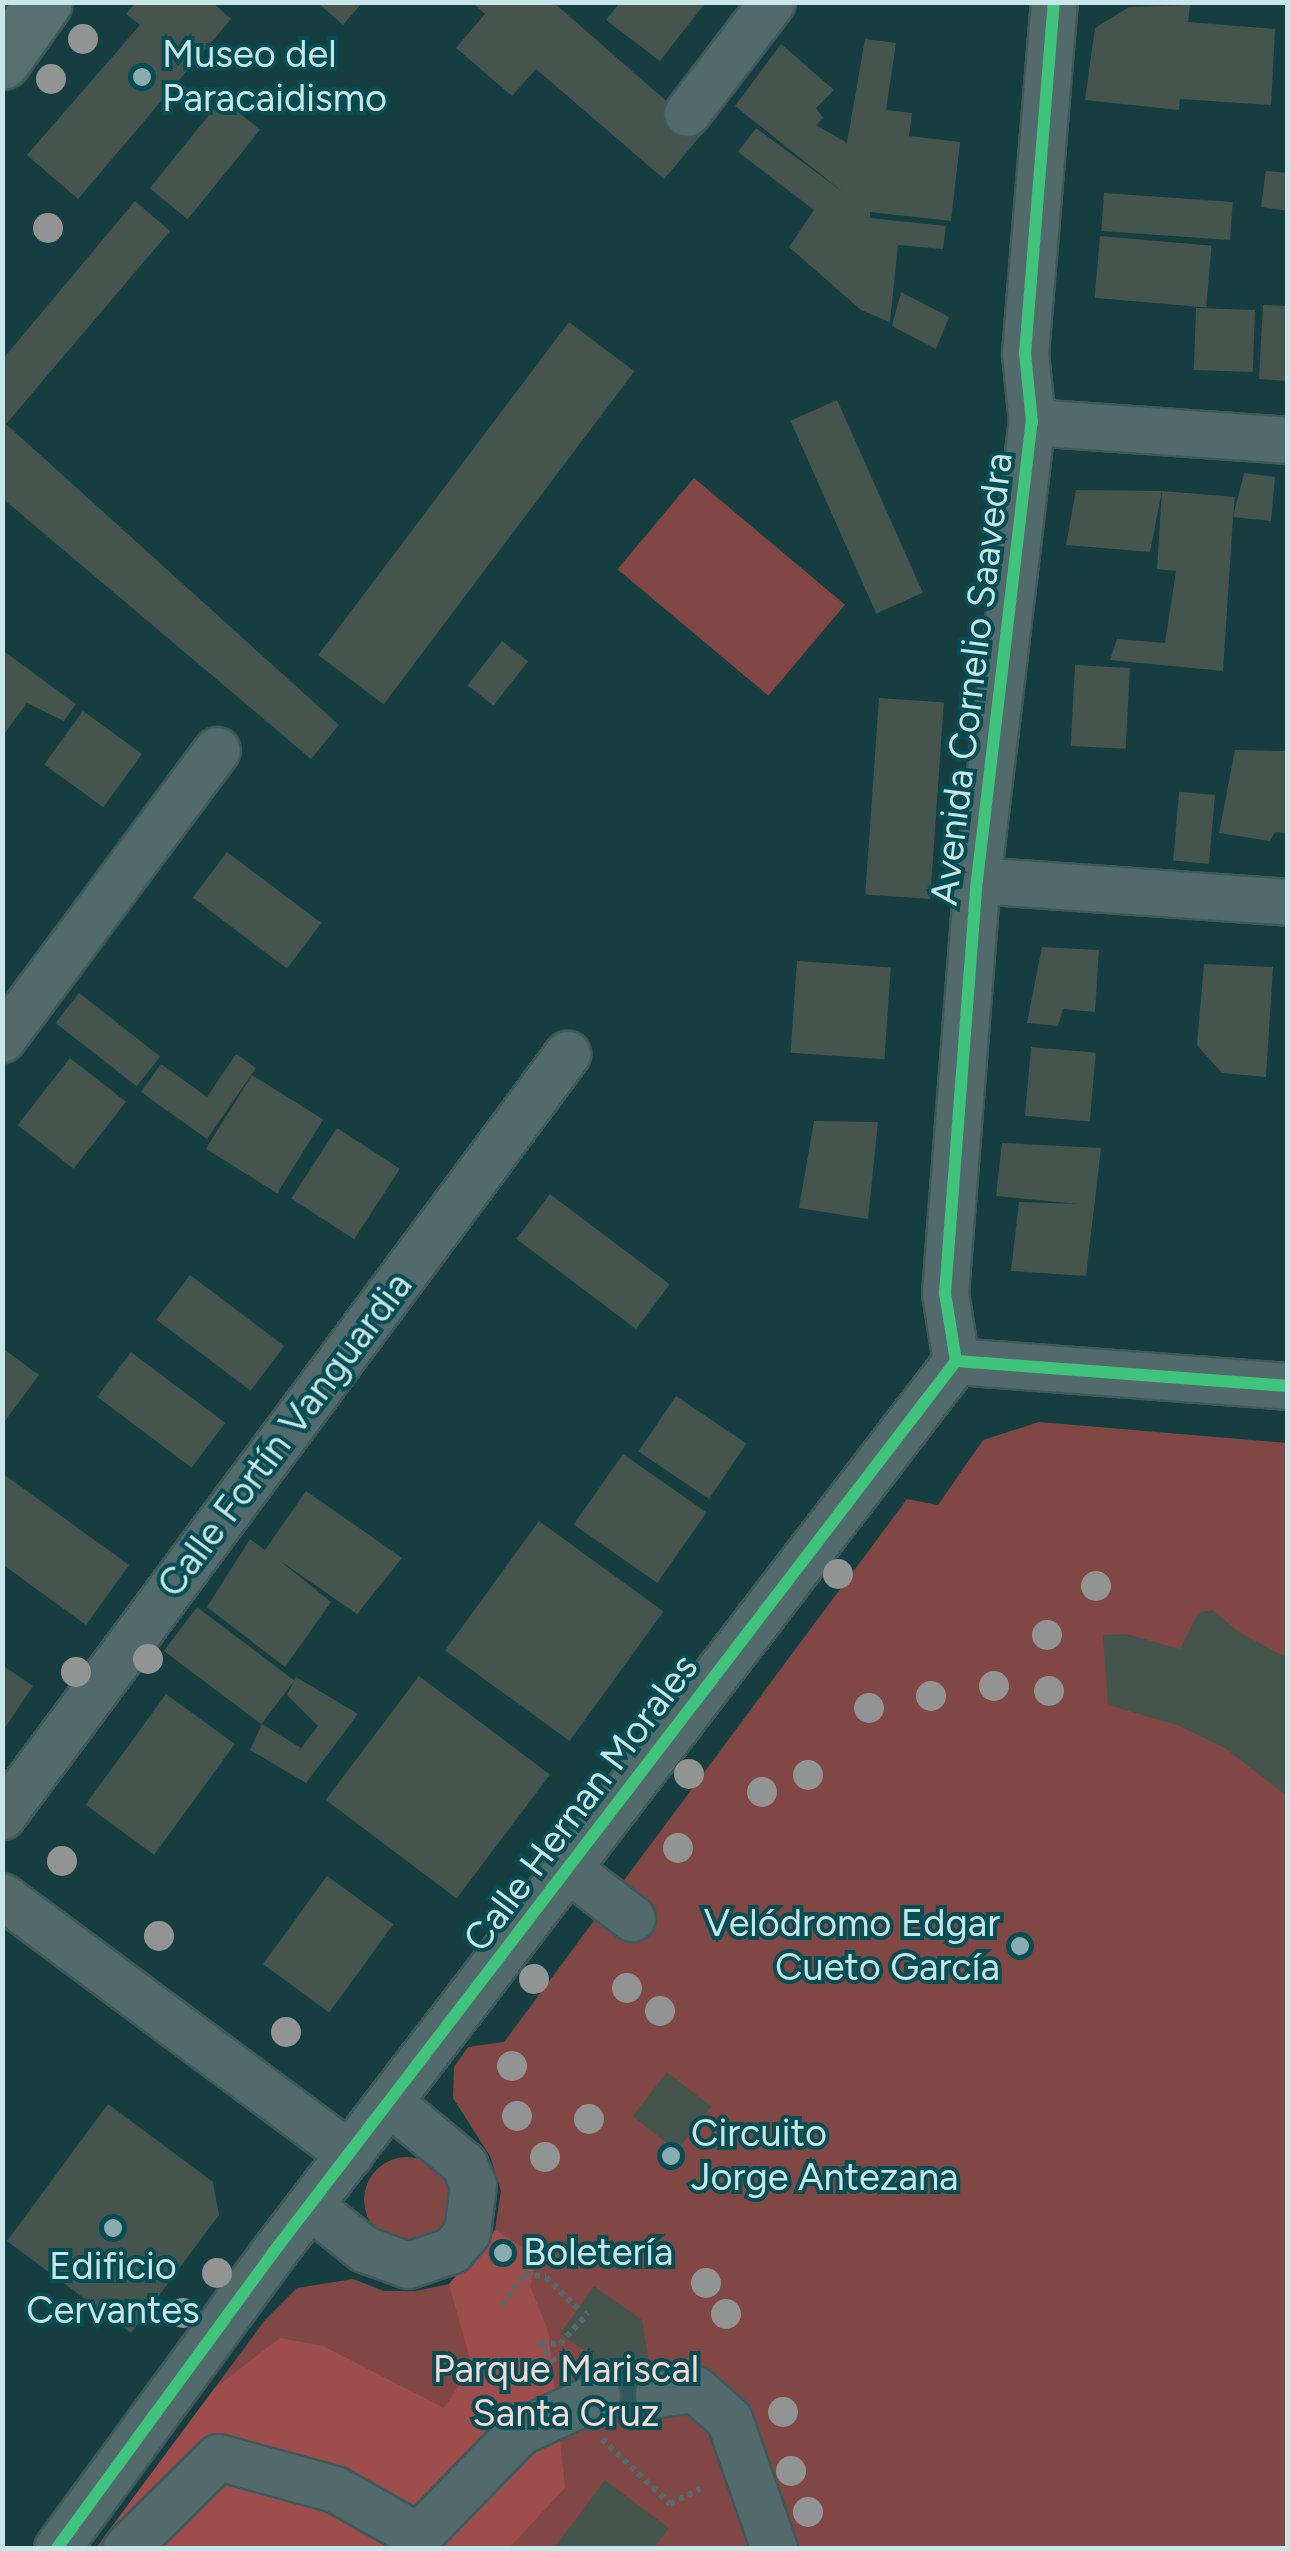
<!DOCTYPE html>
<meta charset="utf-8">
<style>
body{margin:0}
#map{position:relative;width:1290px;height:2551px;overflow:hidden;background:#163e41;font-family:Figtree,sans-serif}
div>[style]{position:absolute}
.green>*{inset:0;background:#814744;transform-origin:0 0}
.round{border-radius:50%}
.forest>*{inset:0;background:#9d4e4c}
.building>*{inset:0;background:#45544d;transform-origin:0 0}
.minor-tunnel>*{height:45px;margin-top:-22.5px;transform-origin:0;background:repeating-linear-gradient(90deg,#31575a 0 45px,transparent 0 67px)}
.path>*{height:6px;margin-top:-3px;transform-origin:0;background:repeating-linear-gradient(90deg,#536b6e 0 5px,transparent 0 10px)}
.roads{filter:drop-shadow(2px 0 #3f595b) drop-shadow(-2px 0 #3f595b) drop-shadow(0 2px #3f595b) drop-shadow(0 -2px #3f595b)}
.minor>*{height:45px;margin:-22.5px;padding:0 22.5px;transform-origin:22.5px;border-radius:22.5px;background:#526a6c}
.major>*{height:55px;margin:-27.5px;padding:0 27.5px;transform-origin:27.5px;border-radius:27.5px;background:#567072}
.cycleway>*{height:12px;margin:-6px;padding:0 6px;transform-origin:6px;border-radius:6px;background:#40c37c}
.trees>*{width:30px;height:30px;margin:-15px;border-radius:50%;background:#929494}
.dots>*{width:28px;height:28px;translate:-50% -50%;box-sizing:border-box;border:5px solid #044d53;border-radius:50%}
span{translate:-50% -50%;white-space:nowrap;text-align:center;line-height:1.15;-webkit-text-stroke:8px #044d53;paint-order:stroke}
.poi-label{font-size:38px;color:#c8e6ea}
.left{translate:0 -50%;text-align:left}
.right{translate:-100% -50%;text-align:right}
.street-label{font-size:38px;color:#c8e6ea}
.park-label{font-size:38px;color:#f7dad8}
.frame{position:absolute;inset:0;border:5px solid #c8e6ea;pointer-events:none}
</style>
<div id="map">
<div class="green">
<i style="left:694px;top:478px;width:197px;height:119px;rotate:40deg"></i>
<i style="clip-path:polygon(1039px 1422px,1287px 1443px,1287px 2548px,96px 2548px,265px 2320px,297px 2288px,353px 2279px,384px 2291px,416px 2291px,449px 2284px,466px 2270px,495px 2230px,501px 2191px,490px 2156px,453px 2098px,454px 2067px,468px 2047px,504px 2042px,907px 1499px,938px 1505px,983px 1440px)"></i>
<i class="round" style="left:364px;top:2157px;width:86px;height:86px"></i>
</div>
<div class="forest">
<i style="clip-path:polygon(495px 2230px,537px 2256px,530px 2286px,548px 2331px,565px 2488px,509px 2548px,103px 2548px,102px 2540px,214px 2389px,280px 2338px,323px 2346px,444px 2408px,472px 2366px,449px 2284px)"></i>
</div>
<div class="building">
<i style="clip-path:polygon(136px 2px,212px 2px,231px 19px,78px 199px,27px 155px,140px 25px,126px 14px)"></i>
<i style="clip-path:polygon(317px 2px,363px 2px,343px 25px)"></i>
<i style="clip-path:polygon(472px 2px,553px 2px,703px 133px,664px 179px,536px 69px,512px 96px,456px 48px,485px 14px)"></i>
<i style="clip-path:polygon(620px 2px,706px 2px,660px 61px,606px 20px)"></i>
<i style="clip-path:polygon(1190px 5px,1188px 22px,1275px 29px,1271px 105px,1180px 99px,1179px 110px,1085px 100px,1095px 28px,1129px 7px)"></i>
<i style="clip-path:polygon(865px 39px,896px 43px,886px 110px,912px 113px,909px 136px,960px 142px,951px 221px,870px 212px,870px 218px,946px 226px,943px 249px,898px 245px,890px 322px,861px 310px,789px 247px,814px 210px,738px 152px,756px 128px,843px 192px,735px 106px,781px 44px,834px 90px,816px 108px,823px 118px,816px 125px,847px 143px)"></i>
<i style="left:222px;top:99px;width:49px;height:115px;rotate:39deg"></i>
<i style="clip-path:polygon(1266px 171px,1288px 173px,1288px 211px,1261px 207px)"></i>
<i style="left:1104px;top:193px;width:129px;height:38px;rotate:4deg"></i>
<i style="clip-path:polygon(135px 201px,170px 231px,6px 424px,339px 725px,311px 759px,2px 498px,2px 360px)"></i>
<i style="left:1100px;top:236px;width:112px;height:62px;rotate:5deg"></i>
<i style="clip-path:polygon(901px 292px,949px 317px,936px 349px,892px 326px)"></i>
<i style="clip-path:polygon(1263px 305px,1288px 306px,1288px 381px,1259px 379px)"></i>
<i style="left:1196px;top:308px;width:59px;height:62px;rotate:2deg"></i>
<i style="left:569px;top:322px;width:82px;height:417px;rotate:37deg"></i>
<i style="left:837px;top:400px;width:211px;height:51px;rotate:66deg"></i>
<i style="clip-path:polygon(1244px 473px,1275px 477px,1271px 521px,1233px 517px,1223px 671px,1110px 660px,1117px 639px,1165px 643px,1176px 571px,1157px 569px,1162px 491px,1150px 552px,1066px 545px,1076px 490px,1162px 491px,1235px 497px,1233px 517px)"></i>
<i style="left:502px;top:641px;width:33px;height:56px;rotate:38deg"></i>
<i style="clip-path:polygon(2px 650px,76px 704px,64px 721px,27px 703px,2px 737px)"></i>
<i style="left:1075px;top:665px;width:55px;height:81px;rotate:3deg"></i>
<i style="left:879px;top:698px;width:65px;height:197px;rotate:4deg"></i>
<i style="left:83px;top:711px;width:73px;height:66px;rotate:36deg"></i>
<i style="clip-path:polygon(1235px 750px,1288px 751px,1288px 833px,1275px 832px,1270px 841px,1219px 833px)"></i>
<i style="left:1215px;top:795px;width:69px;height:36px;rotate:95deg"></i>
<i style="left:227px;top:852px;width:118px;height:57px;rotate:37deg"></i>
<i style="clip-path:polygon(1042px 947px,1099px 950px,1095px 1012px,1063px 1009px,1058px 1026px,1027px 1023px)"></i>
<i style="left:797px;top:961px;width:94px;height:92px;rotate:4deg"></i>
<i style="clip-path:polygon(1204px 964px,1273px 967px,1266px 1077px,1222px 1073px,1197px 1045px)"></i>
<i style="left:79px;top:993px;width:103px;height:38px;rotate:38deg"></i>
<i style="left:1031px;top:1047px;width:65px;height:69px;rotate:5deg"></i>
<i style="clip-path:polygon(236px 1054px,256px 1068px,207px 1139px,141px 1092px,161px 1064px,207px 1097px)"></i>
<i style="left:70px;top:1058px;width:71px;height:85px;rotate:38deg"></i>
<i style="left:252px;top:1075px;width:84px;height:87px;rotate:32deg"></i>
<i style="clip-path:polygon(814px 1121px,878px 1122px,868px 1219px,799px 1208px)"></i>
<i style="left:337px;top:1128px;width:75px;height:84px;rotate:33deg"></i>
<i style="clip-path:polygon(1002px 1143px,1101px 1148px,1086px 1276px,1011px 1271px,1019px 1202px,1079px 1204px,996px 1196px)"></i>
<i style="left:550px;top:1194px;width:150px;height:56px;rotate:37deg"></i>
<i style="left:190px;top:1275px;width:118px;height:56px;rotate:37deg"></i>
<i style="clip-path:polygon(2px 1348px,39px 1375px,2px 1425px)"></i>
<i style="left:131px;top:1352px;width:118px;height:56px;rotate:37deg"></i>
<i style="left:676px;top:1396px;width:85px;height:67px;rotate:34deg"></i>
<i style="left:623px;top:1454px;width:102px;height:86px;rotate:35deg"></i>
<i style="clip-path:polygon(2px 1473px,129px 1565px,86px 1625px,2px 1564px)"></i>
<i style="clip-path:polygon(306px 1491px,402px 1558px,357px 1614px,279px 1560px,331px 1602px,285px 1667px,207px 1607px,250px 1539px,265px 1550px)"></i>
<i style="left:539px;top:1521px;width:154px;height:160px;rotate:36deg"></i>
<i style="left:197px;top:1607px;width:122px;height:55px;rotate:37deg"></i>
<i style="clip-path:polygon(1213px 1610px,1237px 1631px,1283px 1656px,1288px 1652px,1288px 1797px,1225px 1748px,1177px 1725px,1108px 1705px,1103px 1635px,1126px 1634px,1180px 1649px,1198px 1613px)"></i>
<i style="clip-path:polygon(2px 1665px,33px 1686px,2px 1732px)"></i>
<i style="left:419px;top:1676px;width:164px;height:155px;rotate:37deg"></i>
<i style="clip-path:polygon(296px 1677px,358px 1714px,306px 1783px,250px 1750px,262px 1724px,301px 1748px,318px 1726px,287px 1695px)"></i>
<i style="left:166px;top:1694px;width:85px;height:137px;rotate:36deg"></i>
<i style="left:327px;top:1876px;width:82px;height:109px;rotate:36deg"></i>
<i style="left:667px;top:2072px;width:56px;height:56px;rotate:38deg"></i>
<i style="clip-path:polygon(108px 2104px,213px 2182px,219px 2215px,131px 2333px,7px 2241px)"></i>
<i style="clip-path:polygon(594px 2286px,642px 2320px,656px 2406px,600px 2415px,590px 2354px,560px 2334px)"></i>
<i style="clip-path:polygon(605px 2480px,669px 2528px,654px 2548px,554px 2548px)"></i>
</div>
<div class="minor-tunnel">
<i style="left:597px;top:2396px;width:61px;rotate:-1.9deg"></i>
</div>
<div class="path">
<i style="left:502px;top:2305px;width:39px;rotate:-53deg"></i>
<i style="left:525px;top:2274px;width:21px;rotate:8deg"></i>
<i style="left:546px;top:2277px;width:48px;rotate:45deg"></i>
<i style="left:539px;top:2343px;width:29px;rotate:49deg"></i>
<i style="left:541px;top:2343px;width:19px;rotate:3deg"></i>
<i style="left:560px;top:2344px;width:42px;rotate:-47.9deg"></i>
<i style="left:602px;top:2439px;width:94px;rotate:43.7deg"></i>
<i style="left:670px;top:2504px;width:34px;rotate:-27deg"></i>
</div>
<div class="roads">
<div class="minor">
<i style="left:687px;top:113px;width:140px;rotate:-52.6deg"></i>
<i style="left:1032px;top:422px;width:257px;rotate:4deg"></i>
<i style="left:977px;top:880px;width:312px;rotate:4deg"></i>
<i style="left:2px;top:1039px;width:360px;rotate:-53.4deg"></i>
<i style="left:956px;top:1361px;width:69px;rotate:-99.2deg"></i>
<i style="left:945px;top:1293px;width:414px;rotate:-85.6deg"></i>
<i style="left:977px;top:880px;width:461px;rotate:-83.2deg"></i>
<i style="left:1032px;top:422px;width:69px;rotate:-95.8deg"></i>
<i style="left:1025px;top:353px;width:352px;rotate:-85.3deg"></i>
<i style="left:2px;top:1816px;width:949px;rotate:-53.44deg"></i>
<i style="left:567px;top:1868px;width:82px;rotate:37.6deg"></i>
<i style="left:2px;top:1896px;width:433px;rotate:36.6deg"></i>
<i style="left:310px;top:2206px;width:69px;rotate:38.5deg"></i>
<i style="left:364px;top:2249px;width:47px;rotate:20deg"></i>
<i style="left:408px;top:2265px;width:46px;rotate:-18.8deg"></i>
<i style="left:452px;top:2250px;width:23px;rotate:-50deg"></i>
<i style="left:467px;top:2232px;width:47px;rotate:-82.7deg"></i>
<i style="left:473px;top:2185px;width:23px;rotate:-113deg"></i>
<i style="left:464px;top:2164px;width:96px;rotate:-140.5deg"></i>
<i style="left:658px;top:2394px;width:37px;rotate:-8deg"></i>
<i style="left:695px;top:2389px;width:45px;rotate:41.4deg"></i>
<i style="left:729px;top:2419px;width:137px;rotate:70.8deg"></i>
<i style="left:57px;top:2548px;width:364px;rotate:-53.8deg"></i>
<i style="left:272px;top:2254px;width:1125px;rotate:-52.55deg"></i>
<i style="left:956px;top:1361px;width:333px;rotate:4.3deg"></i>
<i style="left:126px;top:2548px;width:129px;rotate:-44.7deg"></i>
<i style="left:218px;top:2457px;width:121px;rotate:15.3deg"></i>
<i style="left:335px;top:2489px;width:95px;rotate:29.5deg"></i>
<i style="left:418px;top:2536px;width:145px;rotate:-45.8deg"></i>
<i style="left:519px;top:2432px;width:86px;rotate:-24.8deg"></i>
</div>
<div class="major">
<i style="left:2px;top:61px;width:72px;rotate:-54.6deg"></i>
</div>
</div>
<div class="cycleway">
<i style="left:956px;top:1361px;width:69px;rotate:-99.2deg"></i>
<i style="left:945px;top:1293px;width:414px;rotate:-85.6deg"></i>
<i style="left:977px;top:880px;width:461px;rotate:-83.2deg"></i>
<i style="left:1032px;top:422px;width:69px;rotate:-95.8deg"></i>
<i style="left:1025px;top:353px;width:352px;rotate:-85.3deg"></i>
<i style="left:57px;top:2548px;width:364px;rotate:-53.8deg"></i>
<i style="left:272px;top:2254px;width:1125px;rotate:-52.55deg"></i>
<i style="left:956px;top:1361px;width:333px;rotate:4.3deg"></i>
</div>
<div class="trees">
<i style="left:83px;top:39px"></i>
<i style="left:51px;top:79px"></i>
<i style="left:48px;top:228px"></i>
<i style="left:838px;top:1574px"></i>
<i style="left:1096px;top:1586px"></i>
<i style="left:1047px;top:1635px"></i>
<i style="left:148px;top:1659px"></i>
<i style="left:76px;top:1672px"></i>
<i style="left:994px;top:1686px"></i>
<i style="left:1049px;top:1691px"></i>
<i style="left:931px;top:1696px"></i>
<i style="left:869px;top:1708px"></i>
<i style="left:689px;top:1774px"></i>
<i style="left:808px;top:1775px"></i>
<i style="left:762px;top:1792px"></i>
<i style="left:678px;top:1848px"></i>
<i style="left:62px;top:1861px"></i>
<i style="left:159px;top:1936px"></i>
<i style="left:534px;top:1979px"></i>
<i style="left:627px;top:1988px"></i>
<i style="left:660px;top:2011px"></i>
<i style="left:286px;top:2032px"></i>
<i style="left:512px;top:2066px"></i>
<i style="left:517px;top:2116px"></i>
<i style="left:589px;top:2119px"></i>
<i style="left:545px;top:2157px"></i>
<i style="left:217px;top:2273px"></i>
<i style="left:706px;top:2283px"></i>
<i style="left:183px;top:2313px"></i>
<i style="left:726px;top:2314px"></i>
<i style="left:783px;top:2412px"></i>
<i style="left:791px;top:2471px"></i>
<i style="left:808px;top:2512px"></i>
</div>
<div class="dots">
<i style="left:142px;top:77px;background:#8aabaf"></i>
<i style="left:1020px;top:1946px;background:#8aabaf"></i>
<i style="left:671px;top:2156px;background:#8aabaf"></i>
<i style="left:113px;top:2228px;background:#8aabaf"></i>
<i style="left:503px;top:2253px;background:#8aabaf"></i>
</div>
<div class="poi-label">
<span class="left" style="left:162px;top:77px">Museo del<br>Paracaidismo</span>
<span class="right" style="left:1000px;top:1946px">Velódromo Edgar<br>Cueto García</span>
<span class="left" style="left:691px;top:2156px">Circuito<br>Jorge Antezana</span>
<span class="left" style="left:523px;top:2253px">Boletería</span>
<span style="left:113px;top:2289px">Edificio<br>Cervantes</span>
</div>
<div class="street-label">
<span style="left:972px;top:679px;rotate:-83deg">Avenida Cornelio Saavedra</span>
<span style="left:285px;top:1435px;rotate:-53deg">Calle Fortín Vanguardia</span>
<span style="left:581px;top:1803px;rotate:-53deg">Calle Hernan Morales</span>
</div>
<div class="park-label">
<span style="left:566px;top:2392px">Parque Mariscal<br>Santa Cruz</span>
</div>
<div class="frame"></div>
</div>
